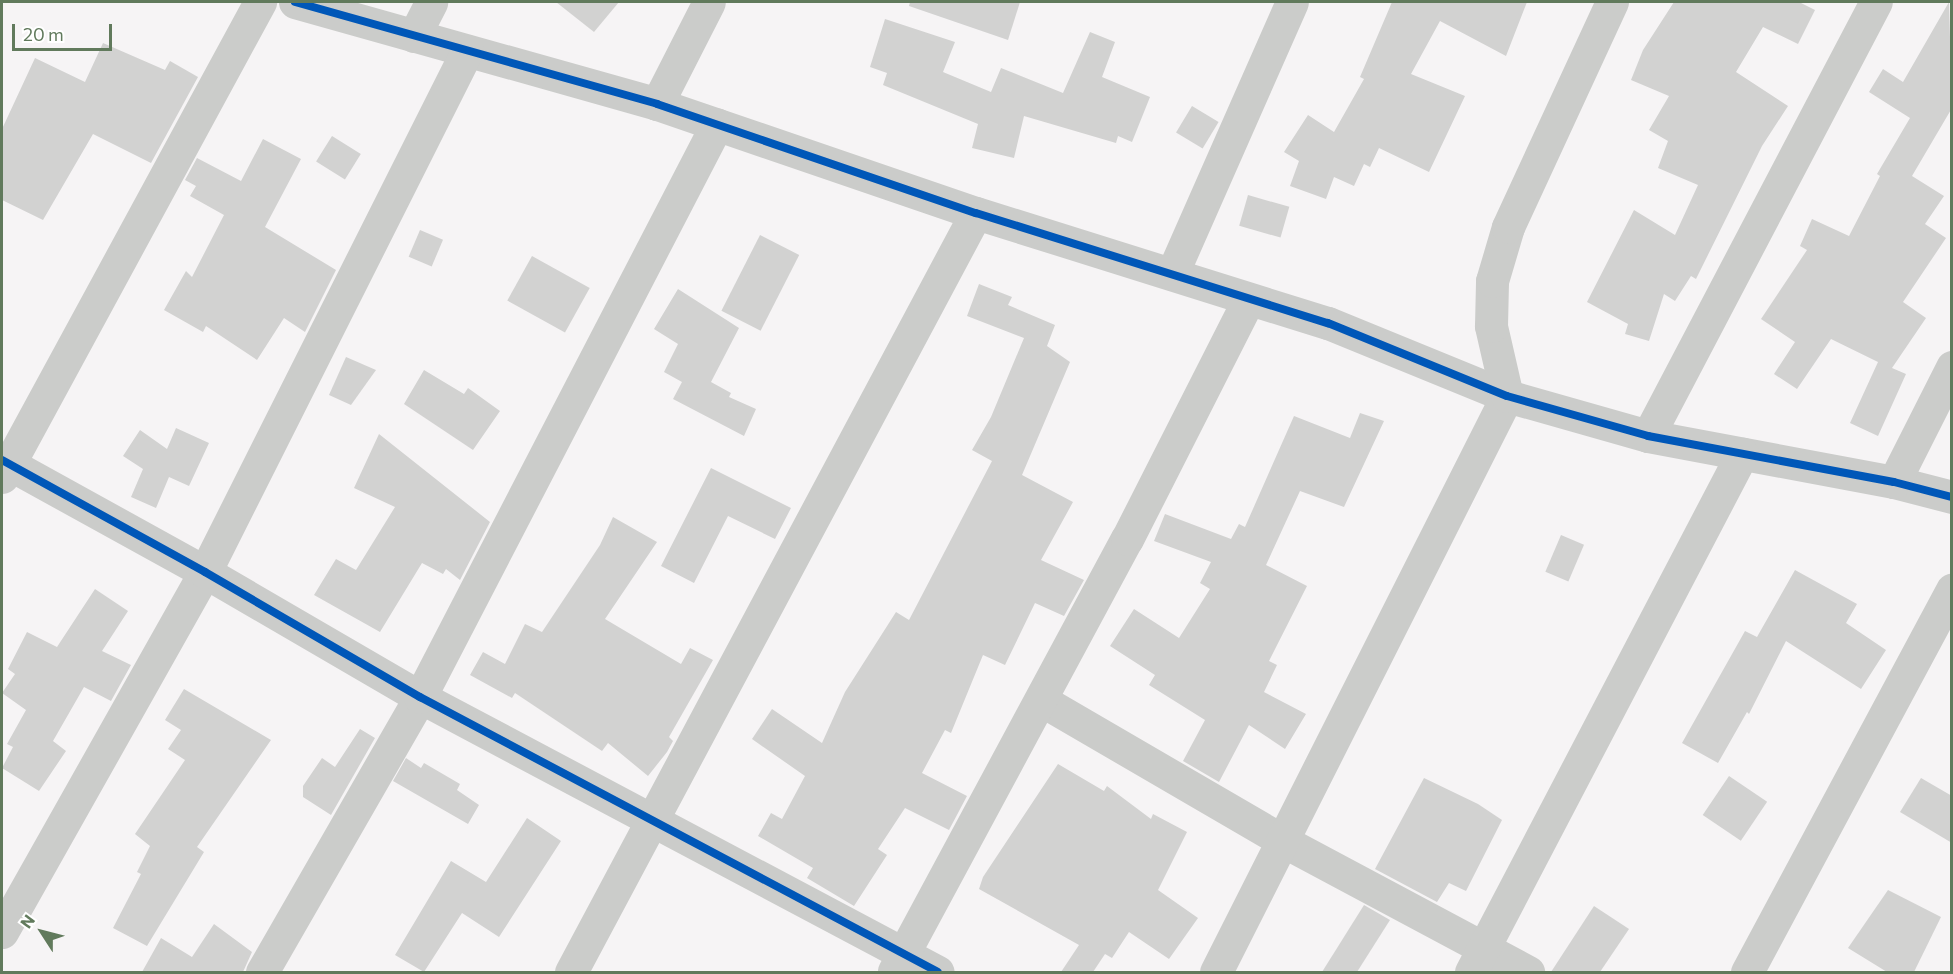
<!DOCTYPE html>
<style>
body{margin:0}
#map{position:relative;width:1953px;height:974px;overflow:hidden;background:#f6f4f5;font-family:Commissioner,sans-serif}
div>[style]{position:absolute}
.building>*{inset:0;background:#d2d2d1;transform-origin:0 0}
.minor>*{height:33px;margin:-16.5px;padding:0 16.5px;transform-origin:16.5px;border-radius:16.5px;background:#cbccca}
.cycleway>*{height:8px;margin:-4px;padding:0 4px;transform-origin:4px;border-radius:4px;background:#0057b8}
span{translate:-50% -50%;white-space:nowrap;text-align:center;line-height:1.15;-webkit-text-stroke:6px #fff;paint-order:stroke}
.frame{position:absolute;inset:0;border:3px solid #617a5c;pointer-events:none}
.north{position:absolute;left:12px;top:902px;width:60px;height:60px;-webkit-text-stroke:4px #fff;paint-order:stroke;rotate:306deg;font-size:16px;font-weight:700;line-height:24px;text-align:center;color:#617a5c}
.north::after{content:'';display:block;margin:auto;width:21px;height:27px;background:#617a5c;clip-path:polygon(50% 0,100% 100%,50% 72%,0 100%)}
.scale{position:absolute;left:12px;top:24px;width:100px;height:27px;box-sizing:border-box;border:3px solid #617a5c;border-top:0;padding-left:8px;font-size:18px;line-height:21px;white-space:nowrap;color:#617a5c;-webkit-text-stroke:4px #fff;paint-order:stroke}
</style>
<div id="map">
<div class="building">
<i style="clip-path:polygon(556px 2px,619px 2px,594px 32px)"></i>
<i style="clip-path:polygon(910px 2px,1020px 2px,1008px 40px,909px 6px)"></i>
<i style="clip-path:polygon(1392px 2px,1527px 2px,1506px 56px,1440px 21px,1411px 74px,1465px 96px,1429px 172px,1379px 148px,1370px 167px,1364px 164px,1354px 186px,1334px 177px,1326px 199px,1290px 186px,1299px 161px,1284px 152px,1308px 115px,1334px 132px,1364px 79px,1360px 77px)"></i>
<i style="clip-path:polygon(1674px 2px,1799px 2px,1815px 10px,1798px 44px,1763px 27px,1736px 72px,1788px 106px,1762px 146px,1696px 279px,1691px 276px,1675px 301px,1664px 294px,1649px 341px,1625px 334px,1628px 324px,1587px 302px,1634px 210px,1675px 235px,1698px 185px,1658px 168px,1668px 141px,1649px 130px,1669px 96px,1631px 80px,1643px 50px)"></i>
<i style="clip-path:polygon(1949px 2px,1952px 108px,1912px 176px,1944px 196px,1925px 224px,1946px 238px,1903px 302px,1926px 318px,1892px 368px,1906px 374px,1878px 436px,1850px 423px,1878px 362px,1831px 339px,1797px 389px,1774px 374px,1795px 342px,1761px 319px,1807px 250px,1800px 246px,1812px 219px,1849px 236px,1880px 176px,1877px 174px,1910px 118px,1869px 92px,1883px 69px,1903px 82px)"></i>
<i style="clip-path:polygon(885px 19px,955px 42px,943px 72px,991px 92px,1001px 68px,1063px 93px,1090px 32px,1115px 42px,1102px 77px,1150px 97px,1132px 142px,1118px 136px,1116px 143px,1024px 116px,1014px 158px,972px 148px,978px 124px,883px 85px,887px 73px,870px 67px)"></i>
<i style="clip-path:polygon(103px 43px,165px 70px,170px 61px,198px 77px,151px 163px,93px 134px,43px 220px,2px 200px,2px 129px,35px 58px,85px 82px)"></i>
<i style="left:1192px;top:106px;width:31px;height:31px;rotate:31deg"></i>
<i style="left:332px;top:136px;width:34px;height:30px;rotate:32deg"></i>
<i style="clip-path:polygon(263px 139px,301px 159px,265px 227px,336px 270px,305px 332px,284px 318px,257px 360px,206px 326px,203px 332px,164px 310px,186px 271px,192px 277px,224px 215px,190px 196px,196px 186px,185px 180px,197px 158px,241px 181px)"></i>
<i style="left:1248px;top:195px;width:43px;height:32px;rotate:16deg"></i>
<i style="left:420px;top:230px;width:25px;height:29px;rotate:23deg"></i>
<i style="left:760px;top:235px;width:44px;height:85px;rotate:27deg"></i>
<i style="left:532px;top:256px;width:66px;height:51px;rotate:29deg"></i>
<i style="clip-path:polygon(979px 284px,1012px 297px,1008px 305px,1055px 325px,1047px 346px,1070px 362px,1022px 475px,1073px 502px,1041px 560px,1084px 580px,1064px 616px,1035px 603px,1005px 665px,983px 655px,951px 733px,945px 730px,922px 773px,967px 796px,949px 830px,905px 808px,878px 849px,887px 855px,854px 906px,807px 878px,813px 868px,758px 836px,771px 813px,782px 819px,805px 776px,752px 739px,772px 709px,822px 743px,845px 692px,896px 612px,909px 620px,992px 461px,972px 450px,991px 417px,1024px 338px,967px 316px)"></i>
<i style="clip-path:polygon(678px 289px,739px 328px,711px 382px,731px 393px,729px 397px,756px 409px,744px 436px,673px 399px,682px 382px,664px 372px,678px 344px,654px 329px)"></i>
<i style="clip-path:polygon(346px 357px,376px 370px,351px 405px,329px 395px)"></i>
<i style="clip-path:polygon(424px 370px,464px 394px,468px 388px,500px 411px,473px 450px,404px 404px)"></i>
<i style="clip-path:polygon(1360px 413px,1384px 421px,1344px 507px,1300px 491px,1266px 565px,1307px 586px,1269px 661px,1277px 665px,1264px 692px,1306px 714px,1285px 749px,1249px 725px,1219px 782px,1183px 761px,1205px 720px,1149px 685px,1155px 675px,1110px 646px,1134px 609px,1179px 638px,1210px 589px,1200px 583px,1211px 562px,1154px 541px,1165px 514px,1231px 539px,1239px 524px,1245px 527px,1294px 416px,1350px 438px)"></i>
<i style="clip-path:polygon(176px 428px,209px 443px,189px 486px,169px 477px,156px 508px,131px 497px,143px 469px,123px 456px,140px 430px,167px 449px)"></i>
<i style="clip-path:polygon(379px 434px,490px 522px,460px 580px,446px 569px,443px 574px,422px 563px,380px 632px,314px 595px,336px 559px,356px 570px,395px 507px,354px 488px)"></i>
<i style="clip-path:polygon(711px 468px,791px 508px,775px 539px,728px 516px,694px 583px,661px 566px)"></i>
<i style="clip-path:polygon(613px 517px,657px 542px,605px 619px,681px 664px,690px 648px,713px 660px,669px 737px,673px 741px,667px 752px,648px 776px,608px 743px,602px 751px,515px 693px,512px 698px,470px 675px,483px 652px,505px 664px,525px 624px,542px 632px,600px 545px)"></i>
<i style="left:1561px;top:535px;width:25px;height:40px;rotate:23deg"></i>
<i style="clip-path:polygon(1795px 570px,1857px 604px,1846px 623px,1886px 650px,1861px 689px,1786px 641px,1749px 714px,1747px 712px,1718px 763px,1682px 743px,1745px 631px,1757px 637px)"></i>
<i style="clip-path:polygon(95px 589px,128px 611px,102px 651px,131px 665px,111px 701px,84px 687px,53px 741px,66px 751px,39px 791px,2px 768px,13px 747px,7px 744px,26px 710px,2px 693px,15px 674px,8px 669px,27px 632px,57px 647px)"></i>
<i style="clip-path:polygon(184px 689px,271px 740px,197px 847px,204px 852px,147px 946px,113px 928px,141px 874px,137px 872px,150px 846px,135px 834px,185px 760px,168px 749px,181px 730px,165px 720px)"></i>
<i style="clip-path:polygon(360px 729px,375px 738px,331px 815px,303px 797px,303px 786px,322px 758px,335px 767px)"></i>
<i style="clip-path:polygon(406px 758px,421px 768px,424px 763px,460px 784px,457px 790px,479px 805px,468px 824px,393px 781px)"></i>
<i style="clip-path:polygon(1058px 764px,1104px 791px,1107px 786px,1151px 819px,1153px 814px,1187px 832px,1158px 890px,1198px 918px,1169px 959px,1129px 932px,1112px 958px,1105px 954px,1093px 972px,1061px 972px,1079px 945px,979px 889px,983px 877px)"></i>
<i style="left:1729px;top:776px;width:46px;height:47px;rotate:34deg"></i>
<i style="clip-path:polygon(1424px 778px,1478px 804px,1502px 820px,1466px 891px,1449px 883px,1437px 902px,1375px 869px)"></i>
<i style="clip-path:polygon(1921px 778px,1952px 796px,1952px 843px,1900px 812px)"></i>
<i style="clip-path:polygon(527px 818px,561px 841px,499px 937px,462px 913px,424px 972px,395px 955px,451px 861px,486px 882px)"></i>
<i style="clip-path:polygon(1888px 890px,1941px 917px,1914px 972px,1887px 972px,1848px 948px)"></i>
<i style="clip-path:polygon(1364px 905px,1390px 920px,1357px 972px,1322px 972px)"></i>
<i style="clip-path:polygon(1594px 906px,1629px 929px,1600px 972px,1551px 972px)"></i>
<i style="clip-path:polygon(214px 924px,252px 952px,243px 972px,142px 972px,161px 938px,192px 957px)"></i>
</div>
<div class="minor">
<i style="left:295px;top:2px;width:376px;rotate:15.7deg"></i>
<i style="left:657px;top:104px;width:337px;rotate:18.9deg"></i>
<i style="left:976px;top:213px;width:369px;rotate:17.4deg"></i>
<i style="left:1328px;top:323px;width:193px;rotate:22.2deg"></i>
<i style="left:1507px;top:396px;width:147px;rotate:15.8deg"></i>
<i style="left:1648px;top:436px;width:250px;rotate:10.6deg"></i>
<i style="left:1894px;top:482px;width:60px;rotate:14.5deg"></i>
<i style="left:414px;top:36px;width:38px;rotate:-63deg"></i>
<i style="left:657px;top:104px;width:114px;rotate:-63deg"></i>
<i style="left:1172px;top:274px;width:297px;rotate:-66.2deg"></i>
<i style="left:1648px;top:436px;width:490px;rotate:-62.3deg"></i>
<i style="left:2px;top:460px;width:232px;rotate:28.9deg"></i>
<i style="left:205px;top:572px;width:249px;rotate:30.2deg"></i>
<i style="left:420px;top:697px;width:586px;rotate:27.96deg"></i>
<i style="left:2px;top:477px;width:541px;rotate:-61.49deg"></i>
<i style="left:1894px;top:482px;width:129px;rotate:-63.2deg"></i>
<i style="left:1041px;top:700px;width:280px;rotate:30.2deg"></i>
<i style="left:1283px;top:841px;width:278px;rotate:28.1deg"></i>
<i style="left:2px;top:932px;width:413px;rotate:-60.6deg"></i>
<i style="left:205px;top:572px;width:583px;rotate:-63.3deg"></i>
<i style="left:894px;top:971px;width:491px;rotate:-61.7deg"></i>
<i style="left:1127px;top:539px;width:269px;rotate:-63.1deg"></i>
<i style="left:262px;top:972px;width:317px;rotate:-60.1deg"></i>
<i style="left:420px;top:697px;width:645px;rotate:-62.6deg"></i>
<i style="left:571px;top:972px;width:860px;rotate:-61.92deg"></i>
<i style="left:1216px;top:972px;width:645px;rotate:-63.2deg"></i>
<i style="left:1507px;top:396px;width:72px;rotate:-102.9deg"></i>
<i style="left:1491px;top:326px;width:45px;rotate:-88.7deg"></i>
<i style="left:1492px;top:281px;width:56px;rotate:-73.5deg"></i>
<i style="left:1508px;top:227px;width:248px;rotate:-65.2deg"></i>
<i style="left:1471px;top:972px;width:585px;rotate:-62.38deg"></i>
<i style="left:1747px;top:972px;width:434px;rotate:-61.8deg"></i>
</div>
<div class="cycleway">
<i style="left:295px;top:2px;width:376px;rotate:15.7deg"></i>
<i style="left:657px;top:104px;width:337px;rotate:18.9deg"></i>
<i style="left:976px;top:213px;width:369px;rotate:17.4deg"></i>
<i style="left:1328px;top:323px;width:193px;rotate:22.2deg"></i>
<i style="left:1507px;top:396px;width:147px;rotate:15.8deg"></i>
<i style="left:1648px;top:436px;width:250px;rotate:10.6deg"></i>
<i style="left:1894px;top:482px;width:60px;rotate:14.5deg"></i>
<i style="left:2px;top:460px;width:232px;rotate:28.9deg"></i>
<i style="left:205px;top:572px;width:249px;rotate:30.2deg"></i>
<i style="left:420px;top:697px;width:586px;rotate:27.96deg"></i>
</div>
<div class="frame"></div>
<div class="north">N</div>
<div class="scale">20 m</div>
</div>
